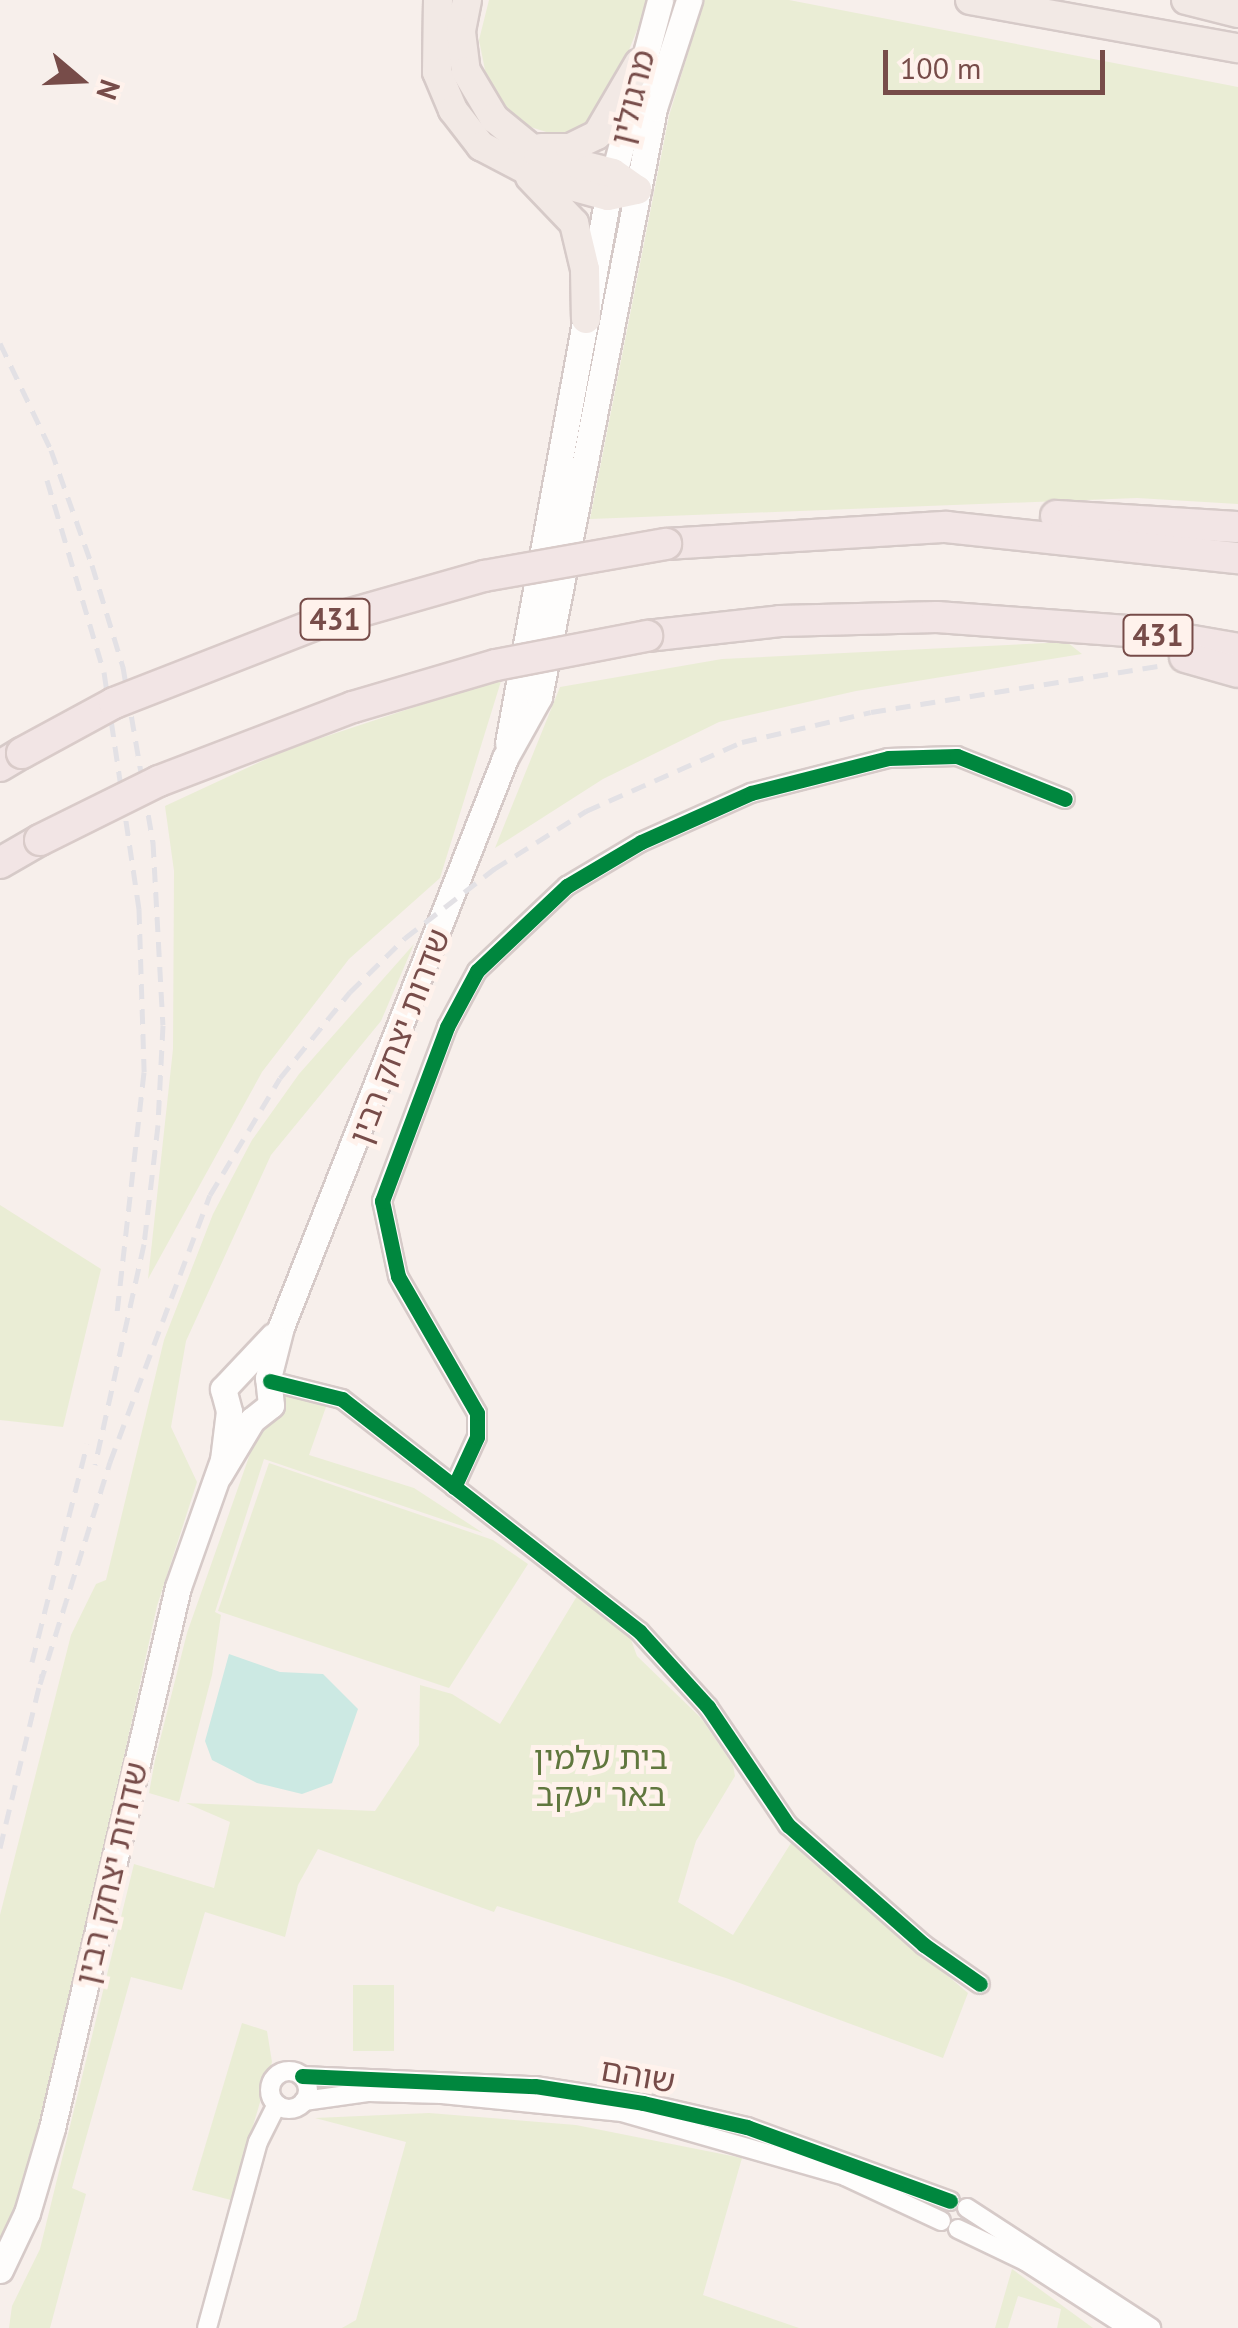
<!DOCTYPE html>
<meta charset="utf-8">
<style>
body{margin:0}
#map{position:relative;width:1238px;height:2328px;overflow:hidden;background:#f7efeb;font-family:"PT Sans","Noto Sans Hebrew",sans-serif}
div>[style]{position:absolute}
.green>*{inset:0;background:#eaedd5;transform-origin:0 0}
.water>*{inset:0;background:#cce9e3}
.roads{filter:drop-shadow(2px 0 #d6cac8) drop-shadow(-2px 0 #d6cac8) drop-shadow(0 2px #d6cac8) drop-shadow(0 -2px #d6cac8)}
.minor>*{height:18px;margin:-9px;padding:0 9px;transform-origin:9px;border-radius:9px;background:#fefdfc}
.minor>.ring{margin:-9px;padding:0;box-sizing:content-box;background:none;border:18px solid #fefdfc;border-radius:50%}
.secondary>*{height:25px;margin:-12.5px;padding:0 12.5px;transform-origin:12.5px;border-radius:12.5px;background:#fefdfc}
.primary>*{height:28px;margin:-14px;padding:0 14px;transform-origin:14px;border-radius:14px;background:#f2e9e5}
.motorway>*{height:30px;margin:-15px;padding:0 15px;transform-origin:15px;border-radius:15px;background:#f2e5e5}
.rail>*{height:5px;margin-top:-2.5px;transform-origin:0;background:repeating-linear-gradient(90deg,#e3e1e5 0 15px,transparent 0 25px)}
.bridges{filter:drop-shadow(2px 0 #d9cbc9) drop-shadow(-2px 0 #d9cbc9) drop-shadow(0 2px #d9cbc9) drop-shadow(0 -2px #d9cbc9)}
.motorway-bridge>*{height:30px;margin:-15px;padding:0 15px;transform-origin:15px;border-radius:15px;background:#f2e5e5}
.cycleway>*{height:15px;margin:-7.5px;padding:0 7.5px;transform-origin:7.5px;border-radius:7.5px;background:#00873e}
span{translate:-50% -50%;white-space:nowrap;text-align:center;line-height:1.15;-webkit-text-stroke:10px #fff2ec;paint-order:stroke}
.shield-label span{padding:2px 8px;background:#fff2ec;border:2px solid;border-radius:8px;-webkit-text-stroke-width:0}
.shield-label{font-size:30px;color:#774c49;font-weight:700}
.street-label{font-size:32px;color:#774c49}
.park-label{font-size:32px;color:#60773e}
.north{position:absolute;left:30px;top:30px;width:100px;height:100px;-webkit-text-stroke:8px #fff2ec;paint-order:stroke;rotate:109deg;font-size:28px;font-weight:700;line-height:40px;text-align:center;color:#774c49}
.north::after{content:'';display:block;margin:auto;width:35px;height:45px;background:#774c49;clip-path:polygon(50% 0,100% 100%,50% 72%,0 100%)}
.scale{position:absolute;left:883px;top:50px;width:222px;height:45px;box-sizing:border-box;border:5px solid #774c49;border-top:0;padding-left:12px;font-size:30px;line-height:35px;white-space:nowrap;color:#774c49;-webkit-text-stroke:8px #fff2ec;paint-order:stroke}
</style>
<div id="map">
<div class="green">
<i style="clip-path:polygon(489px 0,649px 0,623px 65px,588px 123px,559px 136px,521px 124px,488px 85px,479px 40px)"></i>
<i style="clip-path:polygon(704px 0,789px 0,1238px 87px,1238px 504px,1137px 498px,590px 519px,669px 116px)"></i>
<i style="clip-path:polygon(1067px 642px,1082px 654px,856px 691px,719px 722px,603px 779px,495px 848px,560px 687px,722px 659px)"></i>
<i style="clip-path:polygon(502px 678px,440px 878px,349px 959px,262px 1072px,148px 1279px,173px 1049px,174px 871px,165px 806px,288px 749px)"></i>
<i style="clip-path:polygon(414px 944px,381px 1021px,271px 1155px,186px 1341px,171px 1427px,197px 1482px,157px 1606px,53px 2080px,0 2253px,0 1915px,71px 1635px,96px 1584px,106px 1580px,164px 1340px,213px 1214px,252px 1140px,299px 1074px)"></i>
<i style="clip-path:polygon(0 1205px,101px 1269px,63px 1427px,0 1420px)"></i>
<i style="clip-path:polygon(277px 1377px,327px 1404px,309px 1455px,414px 1488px,483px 1533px,264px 1459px,215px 1612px,221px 1615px,212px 1675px,179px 1802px,149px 1793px,155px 1760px,187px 1633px)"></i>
<i style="clip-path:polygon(269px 1463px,493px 1540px,528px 1564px,449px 1688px,218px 1611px)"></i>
<i style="clip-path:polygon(577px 1596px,629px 1634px,637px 1656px,701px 1718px,733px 1765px,735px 1776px,696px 1841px,678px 1902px,733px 1935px,791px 1843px,968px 1993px,943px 2058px,726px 1978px,497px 1906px,494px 1912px,318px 1849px,298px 1885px,285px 1937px,205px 1912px,182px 1990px,131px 1977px,72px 2188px,86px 2194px,50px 2328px,9px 2328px,12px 2306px,40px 2249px,134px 1864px,214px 1888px,230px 1822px,186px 1803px,375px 1811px,419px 1745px,420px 1685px,452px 1694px,500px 1724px)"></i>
<i style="left:353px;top:1985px;width:41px;height:66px"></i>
<i style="clip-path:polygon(242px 2023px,267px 2031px,272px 2062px,231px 2200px,192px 2190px)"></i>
<i style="clip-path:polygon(429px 2113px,576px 2125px,742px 2158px,703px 2295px,799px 2328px,342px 2328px,356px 2320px,406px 2142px,315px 2118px)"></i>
<i style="clip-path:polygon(1012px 2269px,1093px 2328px,1057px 2328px,1061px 2309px,1018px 2296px,1008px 2328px,995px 2328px)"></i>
</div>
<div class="water">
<i style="clip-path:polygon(229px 1654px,280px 1672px,323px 1674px,358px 1709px,332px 1783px,302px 1794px,257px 1783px,212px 1760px,205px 1741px)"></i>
</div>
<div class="roads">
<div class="minor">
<i style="left:270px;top:1381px;width:74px;rotate:14deg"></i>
<i style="left:342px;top:1399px;width:378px;rotate:38deg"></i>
<i style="left:640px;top:1632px;width:101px;rotate:47.8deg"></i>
<i style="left:708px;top:1707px;width:143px;rotate:55.9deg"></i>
<i style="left:788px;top:1825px;width:181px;rotate:41.4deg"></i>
<i style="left:924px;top:1945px;width:68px;rotate:34.9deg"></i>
<i style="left:454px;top:1487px;width:55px;rotate:-65.3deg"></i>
<i style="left:477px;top:1437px;width:24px;rotate:-90deg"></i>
<i style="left:477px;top:1413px;width:158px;rotate:-120deg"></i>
<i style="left:398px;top:1276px;width:77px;rotate:-102deg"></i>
<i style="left:382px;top:1201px;width:186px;rotate:-69.5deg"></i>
<i style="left:447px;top:1027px;width:64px;rotate:-61.8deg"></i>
<i style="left:477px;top:971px;width:124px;rotate:-43.4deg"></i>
<i style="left:567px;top:886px;width:86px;rotate:-30.7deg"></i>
<i style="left:641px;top:842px;width:120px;rotate:-24deg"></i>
<i style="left:751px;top:793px;width:141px;rotate:-14.3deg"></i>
<i style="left:888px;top:758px;width:69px;rotate:-1.7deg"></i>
<i style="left:957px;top:756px;width:116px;rotate:21.7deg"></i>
<i class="ring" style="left:270px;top:2071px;width:20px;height:20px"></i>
<i style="left:302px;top:2076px;width:233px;rotate:2.5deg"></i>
<i style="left:535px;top:2086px;width:109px;rotate:8.9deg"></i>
<i style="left:643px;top:2103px;width:107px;rotate:13deg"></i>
<i style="left:747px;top:2127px;width:216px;rotate:20deg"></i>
<i style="left:304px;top:2101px;width:66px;rotate:-7.9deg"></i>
<i style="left:369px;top:2092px;width:73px;rotate:1.6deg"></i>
<i style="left:442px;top:2094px;width:181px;rotate:5.7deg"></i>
<i style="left:622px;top:2112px;width:232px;rotate:16deg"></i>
<i style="left:845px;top:2176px;width:106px;rotate:25.1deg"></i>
<i style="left:967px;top:2208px;width:220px;rotate:33.1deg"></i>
<i style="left:958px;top:2229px;width:74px;rotate:25.5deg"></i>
<i style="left:1025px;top:2261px;width:124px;rotate:32.8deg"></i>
<i style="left:207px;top:2328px;width:193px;rotate:-74.7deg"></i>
<i style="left:258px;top:2142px;width:42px;rotate:-63.4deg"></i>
</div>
<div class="secondary">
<i style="left:508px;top:743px;width:556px;rotate:-79.64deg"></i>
<i style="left:608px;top:196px;width:203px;rotate:-75.1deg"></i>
<i style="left:219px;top:1475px;width:64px;rotate:-59deg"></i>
<i style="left:252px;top:1420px;width:24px;rotate:-38deg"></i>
<i style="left:271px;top:1405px;width:27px;rotate:-96deg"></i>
<i style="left:268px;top:1378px;width:53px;rotate:-75.7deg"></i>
<i style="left:281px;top:1327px;width:612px;rotate:-68.51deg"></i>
<i style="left:505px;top:758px;width:70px;rotate:-60.9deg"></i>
<i style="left:539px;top:697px;width:600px;rotate:-78.95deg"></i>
<i style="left:654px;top:108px;width:114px;rotate:-72deg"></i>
<i style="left:0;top:2270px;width:63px;rotate:-64.7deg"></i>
<i style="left:27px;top:2213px;width:89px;rotate:-73.6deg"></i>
<i style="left:52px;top:2128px;width:555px;rotate:-76.89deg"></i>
<i style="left:178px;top:1587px;width:135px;rotate:-70.5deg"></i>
<i style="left:223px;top:1460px;width:49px;rotate:-83deg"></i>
<i style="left:229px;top:1411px;width:23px;rotate:-105deg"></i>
<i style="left:223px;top:1389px;width:73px;rotate:-46.7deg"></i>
</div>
<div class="primary">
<i style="left:438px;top:0;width:72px;rotate:90.8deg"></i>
<i style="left:437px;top:72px;width:41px;rotate:67.2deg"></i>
<i style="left:453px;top:110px;width:46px;rotate:52.1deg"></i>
<i style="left:481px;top:146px;width:69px;rotate:27.7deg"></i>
<i style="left:542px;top:178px;width:68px;rotate:15.3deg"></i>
<i style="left:608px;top:196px;width:30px;rotate:-12deg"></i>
<i style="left:467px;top:0;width:33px;rotate:101deg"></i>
<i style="left:461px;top:32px;width:39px;rotate:83deg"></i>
<i style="left:466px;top:71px;width:55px;rotate:59.2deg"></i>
<i style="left:494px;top:118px;width:57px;rotate:39.3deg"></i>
<i style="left:538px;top:154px;width:77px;rotate:14.2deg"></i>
<i style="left:613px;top:173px;width:29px;rotate:35deg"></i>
<i style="left:970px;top:0;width:272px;rotate:10.2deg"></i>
<i style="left:1186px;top:0;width:54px;rotate:14deg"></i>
<i style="left:541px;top:148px;width:29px"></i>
<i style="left:570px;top:148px;width:30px;rotate:-26deg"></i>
<i style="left:597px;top:135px;width:83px;rotate:-59.7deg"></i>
<i style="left:530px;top:177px;width:64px;rotate:46.3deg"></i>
<i style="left:574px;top:223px;width:47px;rotate:76.6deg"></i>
<i style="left:585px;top:269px;width:50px;rotate:88.9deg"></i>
</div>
<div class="motorway">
<i style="left:1056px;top:516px;width:182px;rotate:3.5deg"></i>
<i style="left:666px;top:544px;width:281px;rotate:-3.5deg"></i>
<i style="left:946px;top:527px;width:294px;rotate:6.1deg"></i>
<i style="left:647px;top:636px;width:134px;rotate:-6.4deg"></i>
<i style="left:780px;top:621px;width:157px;rotate:-1.5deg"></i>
<i style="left:937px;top:617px;width:205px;rotate:4.2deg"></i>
<i style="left:1141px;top:632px;width:98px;rotate:9.9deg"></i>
<i style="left:1185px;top:657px;width:55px;rotate:15.8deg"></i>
<i style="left:0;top:766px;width:26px;rotate:-31deg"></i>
<i style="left:0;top:863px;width:46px;rotate:-29.9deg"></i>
</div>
</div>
<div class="rail">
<i style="left:0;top:343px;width:119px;rotate:64.5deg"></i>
<i style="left:51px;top:450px;width:122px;rotate:70.4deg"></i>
<i style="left:92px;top:565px;width:107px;rotate:73.1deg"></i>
<i style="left:123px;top:667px;width:178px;rotate:80.3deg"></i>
<i style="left:153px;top:842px;width:183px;rotate:86.9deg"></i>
<i style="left:163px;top:1025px;width:100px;rotate:92.9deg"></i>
<i style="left:158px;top:1125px;width:120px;rotate:96.7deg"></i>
<i style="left:144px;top:1244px;width:226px;rotate:102.5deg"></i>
<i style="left:47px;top:480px;width:200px;rotate:73.5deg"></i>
<i style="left:104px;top:672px;width:240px;rotate:81.6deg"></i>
<i style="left:139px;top:909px;width:163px;rotate:88.2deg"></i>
<i style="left:144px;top:1072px;width:242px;rotate:96.4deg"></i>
<i style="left:32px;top:1662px;width:225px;rotate:-75.8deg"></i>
<i style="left:40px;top:1684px;width:233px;rotate:-72.5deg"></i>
<i style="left:110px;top:1462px;width:285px;rotate:-69.5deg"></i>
<i style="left:210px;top:1195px;width:136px;rotate:-59.1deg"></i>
<i style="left:280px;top:1078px;width:111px;rotate:-50.9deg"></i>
<i style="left:350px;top:992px;width:77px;rotate:-44.5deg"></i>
<i style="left:405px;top:938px;width:113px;rotate:-37.8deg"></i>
<i style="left:494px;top:869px;width:109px;rotate:-32.2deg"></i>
<i style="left:586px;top:811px;width:171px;rotate:-23.9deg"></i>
<i style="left:742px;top:742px;width:132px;rotate:-13.1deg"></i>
<i style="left:871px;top:712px;width:292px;rotate:-9.1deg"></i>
<i style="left:0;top:1848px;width:179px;rotate:-76.4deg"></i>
</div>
<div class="bridges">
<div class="motorway-bridge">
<i style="left:22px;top:753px;width:105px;rotate:-28.5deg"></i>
<i style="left:114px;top:703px;width:220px;rotate:-21.3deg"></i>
<i style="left:319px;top:623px;width:172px;rotate:-15.9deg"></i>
<i style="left:484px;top:576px;width:185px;rotate:-10deg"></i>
<i style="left:40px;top:840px;width:133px;rotate:-26.4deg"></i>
<i style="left:159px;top:781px;width:208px;rotate:-20.9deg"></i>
<i style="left:353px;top:707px;width:149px;rotate:-16.4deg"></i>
<i style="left:496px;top:665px;width:154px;rotate:-10.9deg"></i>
</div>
</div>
<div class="cycleway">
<i style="left:270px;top:1381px;width:74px;rotate:14deg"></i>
<i style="left:342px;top:1399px;width:378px;rotate:38deg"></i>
<i style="left:640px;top:1632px;width:101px;rotate:47.8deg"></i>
<i style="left:708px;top:1707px;width:143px;rotate:55.9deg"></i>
<i style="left:788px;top:1825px;width:181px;rotate:41.4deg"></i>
<i style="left:924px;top:1945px;width:68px;rotate:34.9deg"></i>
<i style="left:454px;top:1487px;width:55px;rotate:-65.3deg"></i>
<i style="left:477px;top:1437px;width:24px;rotate:-90deg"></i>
<i style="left:477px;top:1413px;width:158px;rotate:-120deg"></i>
<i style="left:398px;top:1276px;width:77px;rotate:-102deg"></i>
<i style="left:382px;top:1201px;width:186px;rotate:-69.5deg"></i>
<i style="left:447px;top:1027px;width:64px;rotate:-61.8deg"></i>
<i style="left:477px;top:971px;width:124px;rotate:-43.4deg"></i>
<i style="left:567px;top:886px;width:86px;rotate:-30.7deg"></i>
<i style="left:641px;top:842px;width:120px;rotate:-24deg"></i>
<i style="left:751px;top:793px;width:141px;rotate:-14.3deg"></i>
<i style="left:888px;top:758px;width:69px;rotate:-1.7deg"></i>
<i style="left:957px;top:756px;width:116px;rotate:21.7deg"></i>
<i style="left:302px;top:2076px;width:233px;rotate:2.5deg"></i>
<i style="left:535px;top:2086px;width:109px;rotate:8.9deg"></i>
<i style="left:643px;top:2103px;width:107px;rotate:13deg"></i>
<i style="left:747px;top:2127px;width:216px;rotate:20deg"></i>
</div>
<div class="shield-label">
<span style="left:335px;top:619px">431</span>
<span style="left:1158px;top:635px">431</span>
</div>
<div class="street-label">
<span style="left:632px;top:97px;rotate:-76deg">מרגולין</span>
<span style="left:399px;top:1036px;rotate:-69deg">שדרות יצחק רבין</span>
<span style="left:111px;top:1873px;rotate:-77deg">שדרות יצחק רבין</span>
<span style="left:638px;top:2075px;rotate:10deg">שוהם</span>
</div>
<div class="park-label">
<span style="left:601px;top:1776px">בית עלמין<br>באר יעקב</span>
</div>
<div class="north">N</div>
<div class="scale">100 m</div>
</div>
